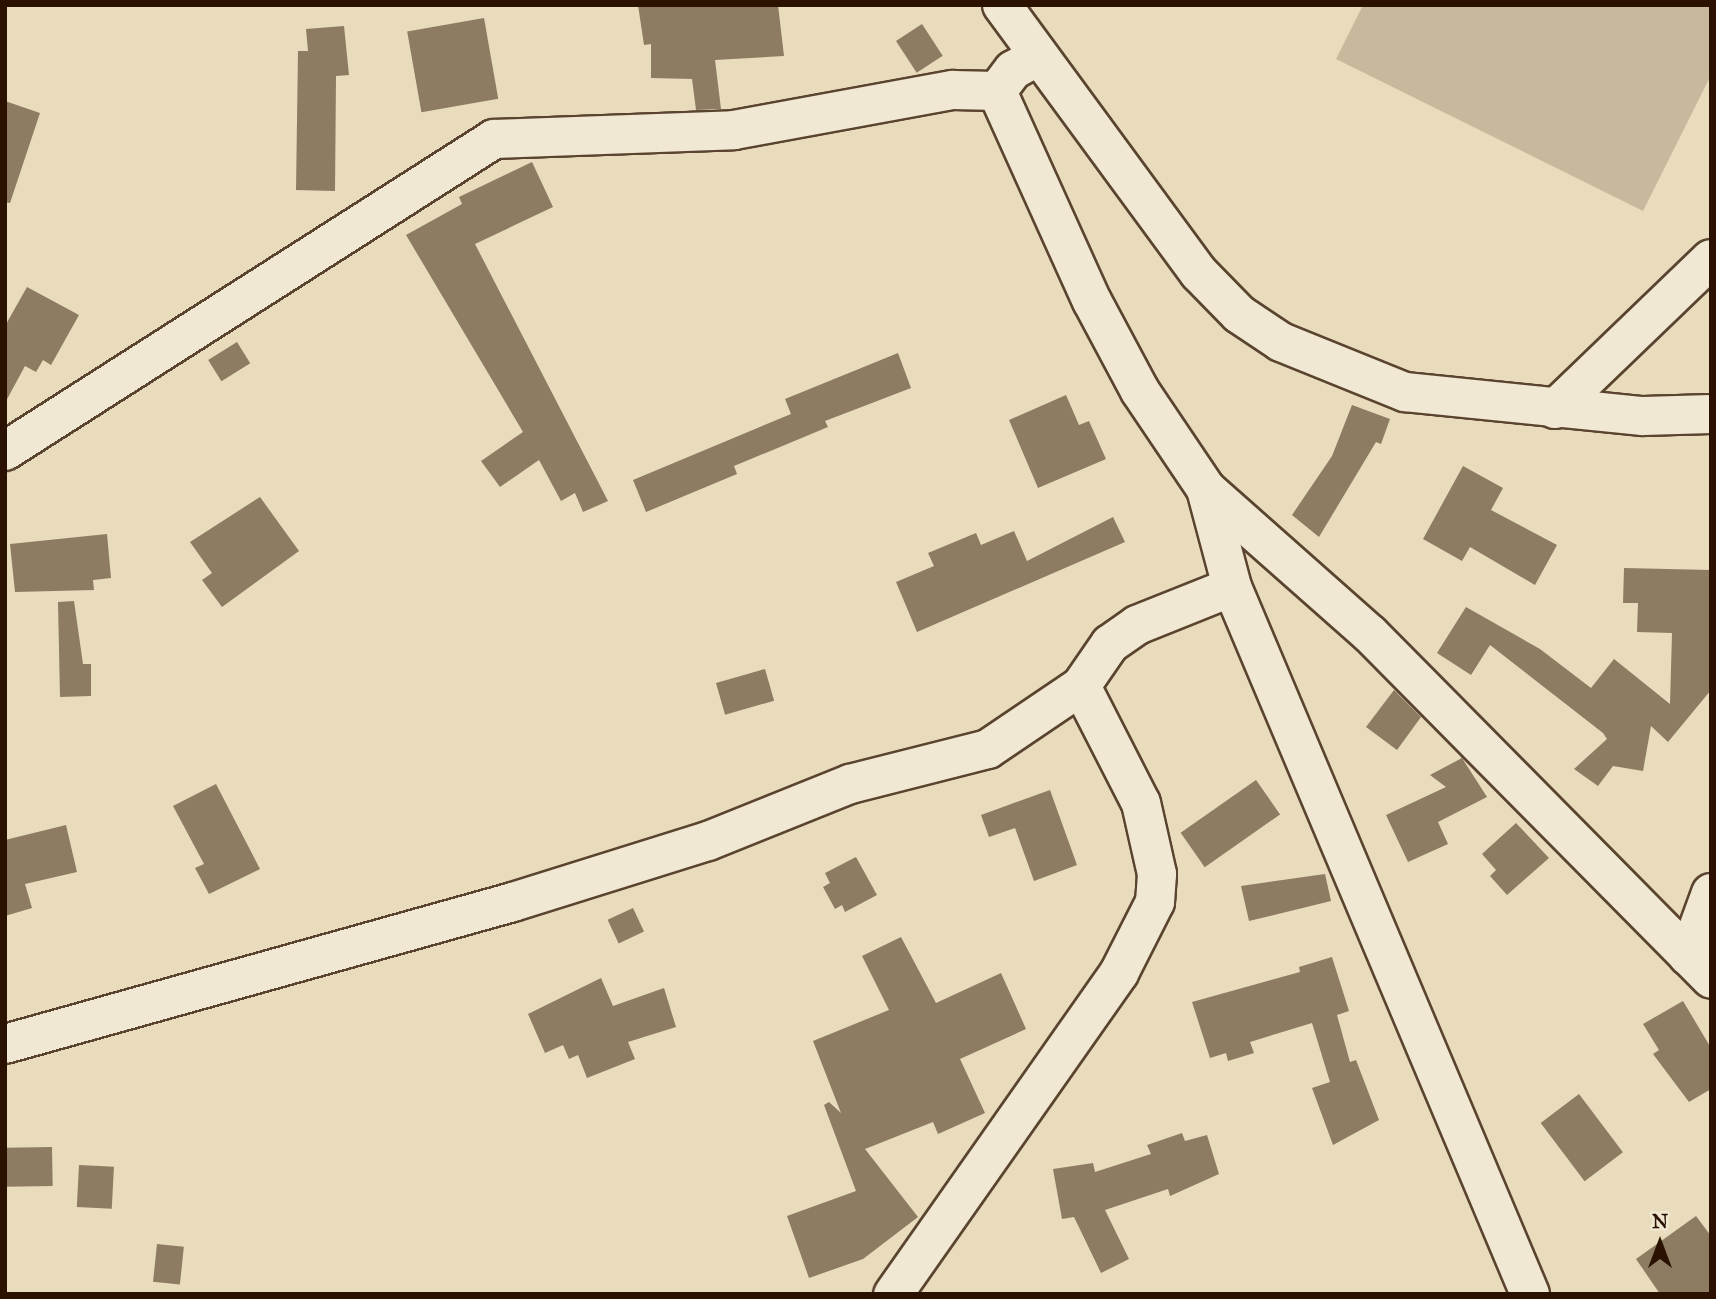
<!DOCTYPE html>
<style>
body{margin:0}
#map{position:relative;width:1716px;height:1299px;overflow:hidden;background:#e8dcbc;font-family:"IM FELL Great Primer",serif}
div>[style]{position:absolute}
.green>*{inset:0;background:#c8b99c}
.building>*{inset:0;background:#8d7b62;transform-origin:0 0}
.roads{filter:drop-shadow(2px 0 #5a442f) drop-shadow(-2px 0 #5a442f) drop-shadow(0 2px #5a442f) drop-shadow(0 -2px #5a442f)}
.minor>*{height:38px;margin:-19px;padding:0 19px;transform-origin:19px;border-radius:19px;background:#f0e8d3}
span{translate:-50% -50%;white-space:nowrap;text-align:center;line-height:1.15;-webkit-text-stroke:5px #f0e8d3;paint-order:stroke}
.frame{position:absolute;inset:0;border:7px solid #2a1100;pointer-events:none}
.north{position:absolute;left:1625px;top:1208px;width:70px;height:70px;-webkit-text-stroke:5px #f0e8d3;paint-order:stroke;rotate:0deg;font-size:19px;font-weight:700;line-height:28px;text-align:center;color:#2a1100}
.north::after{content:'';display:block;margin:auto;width:24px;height:32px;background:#2a1100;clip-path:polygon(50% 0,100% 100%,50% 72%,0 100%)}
</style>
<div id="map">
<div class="green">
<i style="clip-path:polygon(1363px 5px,1711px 5px,1711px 75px,1643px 211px,1336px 59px)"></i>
</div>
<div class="building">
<i style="clip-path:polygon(638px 5px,778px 5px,784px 56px,715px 60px,721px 109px,696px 110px,692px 79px,651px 78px,651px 44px,644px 45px)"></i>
<i style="left:484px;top:18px;width:82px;height:78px;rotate:80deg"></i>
<i style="left:922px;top:24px;width:38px;height:31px;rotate:57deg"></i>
<i style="clip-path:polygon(344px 26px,349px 75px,336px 76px,335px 191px,296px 190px,298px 51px,308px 51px,306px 29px)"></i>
<i style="clip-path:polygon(5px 101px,40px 113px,10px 203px,5px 202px)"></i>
<i style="clip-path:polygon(532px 162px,553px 207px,475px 244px,608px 501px,583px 512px,575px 493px,561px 501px,539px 460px,500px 487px,481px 461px,523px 432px,406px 235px,462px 204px,459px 197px)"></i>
<i style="clip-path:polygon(27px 287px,79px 315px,51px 365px,43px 360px,36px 372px,25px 366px,5px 403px,5px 326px)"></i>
<i style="left:237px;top:342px;width:25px;height:34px;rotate:58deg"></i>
<i style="clip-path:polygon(898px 353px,911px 388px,825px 421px,828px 427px,734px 466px,737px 474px,646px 512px,633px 480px,791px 414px,785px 399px)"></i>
<i style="clip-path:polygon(1066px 395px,1079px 425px,1089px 421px,1106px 459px,1038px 488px,1009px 420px)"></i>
<i style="clip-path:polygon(1352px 405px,1390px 419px,1381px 444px,1376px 442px,1319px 537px,1292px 515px,1332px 456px)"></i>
<i style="clip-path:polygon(1463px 466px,1503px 488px,1491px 510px,1557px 545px,1535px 585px,1470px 547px,1462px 561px,1423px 539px)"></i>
<i style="clip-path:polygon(260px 497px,299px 551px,222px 607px,202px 580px,212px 573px,190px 542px)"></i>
<i style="clip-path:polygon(1113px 517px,1125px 542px,917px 632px,896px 582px,934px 566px,928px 553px,976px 533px,981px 545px,1014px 531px,1027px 561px)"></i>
<i style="clip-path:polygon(107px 534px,111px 578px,93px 580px,94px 590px,15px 592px,10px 544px)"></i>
<i style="clip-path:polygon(1624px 568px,1711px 570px,1711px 690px,1668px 742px,1651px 726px,1643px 771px,1613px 766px,1598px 786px,1574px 769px,1607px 739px,1603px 733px,1490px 645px,1471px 675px,1437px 653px,1466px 607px,1540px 649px,1591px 688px,1614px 659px,1670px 704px,1672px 633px,1637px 632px,1638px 603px,1623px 603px)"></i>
<i style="clip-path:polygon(74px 601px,83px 664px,91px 664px,91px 696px,60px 697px,58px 602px)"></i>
<i style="left:765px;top:669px;width:33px;height:51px;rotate:74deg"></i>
<i style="clip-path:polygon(1394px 690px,1421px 717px,1397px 750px,1366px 727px)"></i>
<i style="clip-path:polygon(1462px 758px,1487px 797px,1438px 822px,1448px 844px,1408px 862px,1386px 815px,1446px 787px,1430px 775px)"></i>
<i style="left:1256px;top:780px;width:42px;height:92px;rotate:55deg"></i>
<i style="clip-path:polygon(216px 784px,260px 869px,209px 894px,195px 868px,204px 864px,173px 806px)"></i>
<i style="clip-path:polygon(1050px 790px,1077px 865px,1034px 881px,1015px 828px,989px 837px,981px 815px)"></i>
<i style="clip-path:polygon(1516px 823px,1549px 858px,1507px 895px,1490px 876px,1496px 870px,1482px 854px)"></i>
<i style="clip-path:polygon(66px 825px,77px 872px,25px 884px,32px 908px,5px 916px,5px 840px)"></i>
<i style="clip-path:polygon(856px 857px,877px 895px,845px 912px,842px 905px,835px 909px,823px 887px,830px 883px,825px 873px)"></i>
<i style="clip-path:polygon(1325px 874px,1331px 901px,1249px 921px,1241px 886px)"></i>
<i style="left:633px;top:908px;width:26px;height:28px;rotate:65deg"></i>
<i style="clip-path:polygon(901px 937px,936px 1003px,1001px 973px,1026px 1029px,960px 1059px,985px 1113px,938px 1134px,933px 1122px,865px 1149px,918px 1217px,863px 1259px,809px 1278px,787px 1216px,856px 1191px,824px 1105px,829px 1102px,841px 1113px,813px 1041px,889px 1010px,862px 956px)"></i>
<i style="clip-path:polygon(1332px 957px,1349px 1011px,1337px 1015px,1350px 1062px,1356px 1060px,1379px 1120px,1333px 1145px,1312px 1088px,1330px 1082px,1312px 1023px,1250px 1042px,1254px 1053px,1228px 1061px,1226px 1053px,1210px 1058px,1192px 1002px,1300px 972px,1299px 967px)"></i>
<i style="clip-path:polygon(601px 978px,613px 1006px,664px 988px,676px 1027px,628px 1042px,635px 1059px,587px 1078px,578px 1055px,569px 1059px,563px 1045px,545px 1053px,528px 1014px)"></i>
<i style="clip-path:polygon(1683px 1001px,1711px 1048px,1711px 1089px,1689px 1102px,1653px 1054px,1659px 1050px,1643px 1024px)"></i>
<i style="left:1579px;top:1094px;width:73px;height:48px;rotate:53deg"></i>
<i style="clip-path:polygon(1182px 1133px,1185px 1141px,1207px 1135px,1219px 1174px,1170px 1196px,1168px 1189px,1105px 1210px,1129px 1259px,1101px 1273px,1074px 1217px,1062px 1219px,1053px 1169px,1093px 1163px,1095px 1172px,1151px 1154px,1147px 1145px)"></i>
<i style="left:52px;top:1147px;width:39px;height:47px;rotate:89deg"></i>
<i style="left:79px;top:1165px;width:35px;height:42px;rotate:3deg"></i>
<i style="clip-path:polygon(1696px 1216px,1711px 1236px,1711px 1294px,1660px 1294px,1636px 1259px)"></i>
<i style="left:157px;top:1244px;width:27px;height:38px;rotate:6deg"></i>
</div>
<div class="roads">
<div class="minor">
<i style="left:1002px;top:5px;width:333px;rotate:53.7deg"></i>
<i style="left:1199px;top:273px;width:57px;rotate:45.7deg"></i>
<i style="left:1239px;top:314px;width:50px;rotate:33.7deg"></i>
<i style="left:1281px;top:342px;width:134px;rotate:22deg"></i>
<i style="left:1405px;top:392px;width:239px;rotate:5.8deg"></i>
<i style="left:1643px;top:416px;width:68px;rotate:-1.7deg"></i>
<i style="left:1035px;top:58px;width:25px;rotate:151deg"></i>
<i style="left:1013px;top:70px;width:26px;rotate:127deg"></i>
<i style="left:997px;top:91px;width:230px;rotate:65.7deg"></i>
<i style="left:1092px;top:301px;width:102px;rotate:61.9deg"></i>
<i style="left:1140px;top:391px;width:118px;rotate:56deg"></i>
<i style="left:1206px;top:489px;width:219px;rotate:41.5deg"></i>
<i style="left:1370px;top:634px;width:485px;rotate:45.3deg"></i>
<i style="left:1555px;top:409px;width:216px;rotate:-43.9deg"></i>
<i style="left:5px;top:451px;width:580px;rotate:-32.54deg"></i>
<i style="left:494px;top:139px;width:240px;rotate:-2.1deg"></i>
<i style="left:734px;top:130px;width:223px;rotate:-10.4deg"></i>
<i style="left:953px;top:90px;width:44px;rotate:1.3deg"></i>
<i style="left:1206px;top:489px;width:101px;rotate:75.1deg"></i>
<i style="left:1232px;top:587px;width:767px;rotate:67.14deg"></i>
<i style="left:1081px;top:686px;width:51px;rotate:-55.4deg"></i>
<i style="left:1110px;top:644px;width:33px;rotate:-35deg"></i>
<i style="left:1137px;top:625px;width:102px;rotate:-21.8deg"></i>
<i style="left:1688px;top:956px;width:67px;rotate:-69.9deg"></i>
<i style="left:5px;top:1044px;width:527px;rotate:-15.62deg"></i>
<i style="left:513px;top:902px;width:204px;rotate:-17.4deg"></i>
<i style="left:708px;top:841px;width:153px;rotate:-21.9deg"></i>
<i style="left:850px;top:784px;width:142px;rotate:-14.2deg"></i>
<i style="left:988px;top:749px;width:112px;rotate:-34.1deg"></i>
<i style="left:1081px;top:686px;width:131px;rotate:62.9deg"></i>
<i style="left:1141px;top:803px;width:73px;rotate:77.3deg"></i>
<i style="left:1157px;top:874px;width:28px;rotate:94deg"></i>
<i style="left:1155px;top:902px;width:80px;rotate:116.9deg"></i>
<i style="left:1119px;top:973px;width:393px;rotate:125.1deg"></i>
</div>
</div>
<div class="frame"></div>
<div class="north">N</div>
</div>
